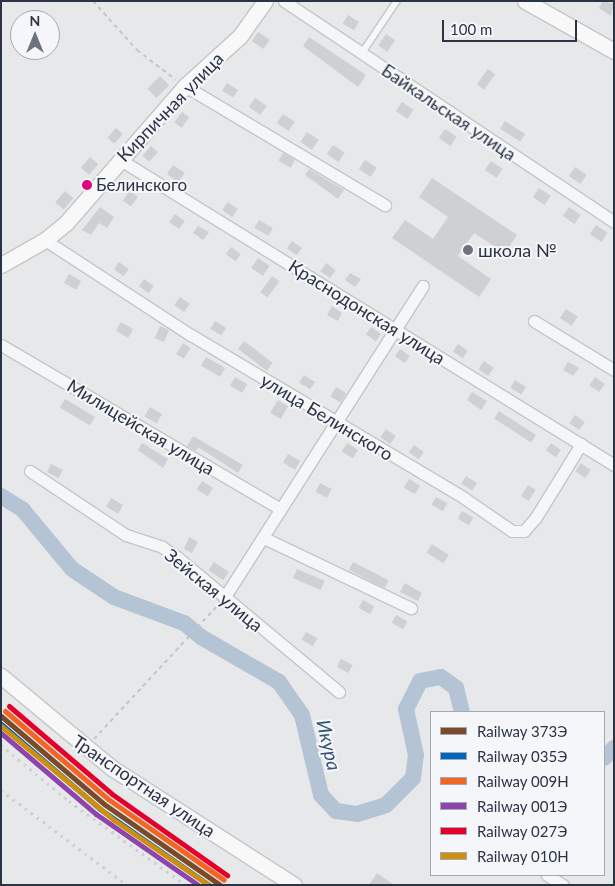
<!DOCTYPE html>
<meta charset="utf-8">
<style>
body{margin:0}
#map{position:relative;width:615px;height:886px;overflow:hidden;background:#e6e8ea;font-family:Lato,sans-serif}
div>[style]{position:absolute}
.river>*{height:16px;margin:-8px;padding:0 8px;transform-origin:8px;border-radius:8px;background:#b4c4d5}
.building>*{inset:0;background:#ced0d3;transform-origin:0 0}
.path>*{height:2px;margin-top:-1px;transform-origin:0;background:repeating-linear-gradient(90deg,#c5c6ca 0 4px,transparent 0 8px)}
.roads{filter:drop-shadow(1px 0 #c4c6c8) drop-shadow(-1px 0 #c4c6c8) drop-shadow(0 1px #c4c6c8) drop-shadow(0 -1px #c4c6c8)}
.lane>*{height:5.5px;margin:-2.75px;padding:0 2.75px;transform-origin:2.75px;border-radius:2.75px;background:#f5f6f7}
.street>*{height:11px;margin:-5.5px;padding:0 5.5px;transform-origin:5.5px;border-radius:5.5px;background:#f5f6f7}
.secondary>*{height:15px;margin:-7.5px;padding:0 7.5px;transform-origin:7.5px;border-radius:7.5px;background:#f8f8f8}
.rail>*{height:2.5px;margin-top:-1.25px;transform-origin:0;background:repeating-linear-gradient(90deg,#cecfd2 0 2.5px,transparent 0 7.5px)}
.rail-1>*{height:5px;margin:-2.5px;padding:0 2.5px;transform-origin:2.5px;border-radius:2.5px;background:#7a4b2a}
.rail-2>*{height:5px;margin:-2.5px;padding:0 2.5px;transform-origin:2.5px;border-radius:2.5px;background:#0065bd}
.rail-3>*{height:5px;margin:-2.5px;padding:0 2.5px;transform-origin:2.5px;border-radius:2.5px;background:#f26522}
.rail-4>*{height:5px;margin:-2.5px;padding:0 2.5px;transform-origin:2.5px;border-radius:2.5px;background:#8e44ad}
.rail-5>*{height:5px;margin:-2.5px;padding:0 2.5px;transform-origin:2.5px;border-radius:2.5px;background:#e4002b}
.rail-6>*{height:5px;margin:-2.5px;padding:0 2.5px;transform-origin:2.5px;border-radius:2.5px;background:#ce8f0e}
.dots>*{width:14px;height:14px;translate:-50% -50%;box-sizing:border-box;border:2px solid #f4f6f9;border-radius:50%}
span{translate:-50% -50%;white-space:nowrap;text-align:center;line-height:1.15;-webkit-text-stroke:4px #f4f6f9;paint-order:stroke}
.bus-label{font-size:17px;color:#2b3445}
.left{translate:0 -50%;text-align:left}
.street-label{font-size:18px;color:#2b3445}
.poi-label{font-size:18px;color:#2b3445}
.water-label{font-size:19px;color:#34527a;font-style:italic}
.frame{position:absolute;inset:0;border:2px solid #2b3445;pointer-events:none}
.legend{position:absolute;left:430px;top:711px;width:175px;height:165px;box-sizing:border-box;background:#f4f6f9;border:1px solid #a4a8b1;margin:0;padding:6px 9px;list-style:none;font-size:15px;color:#2b3445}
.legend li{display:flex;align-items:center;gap:10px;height:25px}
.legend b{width:25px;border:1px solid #a4a8b1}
.north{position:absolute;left:10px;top:10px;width:50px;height:50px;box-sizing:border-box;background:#f4f6f9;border:1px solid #a4a8b1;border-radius:50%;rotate:0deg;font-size:14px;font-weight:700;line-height:20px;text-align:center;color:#2b3445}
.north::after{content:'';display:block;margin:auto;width:18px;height:22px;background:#6c737f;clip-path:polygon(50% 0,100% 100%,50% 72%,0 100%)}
.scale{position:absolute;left:442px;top:20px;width:135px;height:22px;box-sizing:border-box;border:2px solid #2b3445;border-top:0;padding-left:6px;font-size:15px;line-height:18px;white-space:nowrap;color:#2b3445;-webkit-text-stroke:4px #f4f6f9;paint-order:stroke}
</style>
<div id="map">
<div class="river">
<i style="left:1px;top:496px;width:26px;rotate:32deg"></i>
<i style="left:23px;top:510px;width:77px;rotate:50.3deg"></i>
<i style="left:72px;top:569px;width:50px;rotate:33.7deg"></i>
<i style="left:114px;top:597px;width:75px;rotate:20.4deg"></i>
<i style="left:184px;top:623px;width:22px;rotate:39deg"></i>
<i style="left:201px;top:637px;width:90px;rotate:30deg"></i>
<i style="left:279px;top:682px;width:40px;rotate:55.1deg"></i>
<i style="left:302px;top:715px;width:82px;rotate:76.6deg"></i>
<i style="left:321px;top:795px;width:22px;rotate:47deg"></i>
<i style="left:336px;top:811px;width:21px;rotate:8deg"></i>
<i style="left:357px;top:814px;width:30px;rotate:-17deg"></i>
<i style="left:386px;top:805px;width:38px;rotate:-45deg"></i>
<i style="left:413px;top:778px;width:23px;rotate:-83deg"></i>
<i style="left:416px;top:755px;width:47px;rotate:-102.3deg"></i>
<i style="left:406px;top:709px;width:31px;rotate:-63deg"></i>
<i style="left:420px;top:681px;width:21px;rotate:-11deg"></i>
<i style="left:441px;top:677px;width:19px;rotate:36deg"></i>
<i style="left:456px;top:688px;width:25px;rotate:76deg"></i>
<i style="left:604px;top:758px;width:14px;rotate:-45deg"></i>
</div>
<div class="building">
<i style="clip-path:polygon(603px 1px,614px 4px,611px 16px,599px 8px)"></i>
<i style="left:348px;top:15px;width:13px;height:10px;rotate:32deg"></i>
<i style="left:258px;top:32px;width:14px;height:11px;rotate:34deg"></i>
<i style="left:386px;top:34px;width:11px;height:14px;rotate:34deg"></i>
<i style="clip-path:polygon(309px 37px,366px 75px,358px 87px,303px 46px)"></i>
<i style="left:488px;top:69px;width:9px;height:19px;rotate:36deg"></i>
<i style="left:160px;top:76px;width:13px;height:18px;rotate:45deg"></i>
<i style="left:227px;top:83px;width:13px;height:9px;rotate:32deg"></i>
<i style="left:255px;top:98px;width:14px;height:11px;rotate:34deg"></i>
<i style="left:402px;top:102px;width:14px;height:11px;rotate:34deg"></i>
<i style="left:182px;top:112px;width:9px;height:13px;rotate:36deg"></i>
<i style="left:283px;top:114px;width:14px;height:11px;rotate:34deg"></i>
<i style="left:505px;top:121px;width:24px;height:9px;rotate:33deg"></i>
<i style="left:116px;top:128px;width:9px;height:13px;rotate:41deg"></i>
<i style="left:445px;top:129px;width:14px;height:11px;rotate:34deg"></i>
<i style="left:307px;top:132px;width:14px;height:12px;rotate:34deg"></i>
<i style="left:333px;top:145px;width:14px;height:11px;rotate:34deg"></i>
<i style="left:151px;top:146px;width:9px;height:13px;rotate:41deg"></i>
<i style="left:283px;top:153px;width:14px;height:9px;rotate:30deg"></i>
<i style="left:90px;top:157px;width:11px;height:14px;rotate:41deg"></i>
<i style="left:365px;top:160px;width:14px;height:11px;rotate:34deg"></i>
<i style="left:491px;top:161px;width:14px;height:11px;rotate:34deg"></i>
<i style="left:173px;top:165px;width:14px;height:11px;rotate:34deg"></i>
<i style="left:575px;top:167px;width:14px;height:11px;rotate:34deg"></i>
<i style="clip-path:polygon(309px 169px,344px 190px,338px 199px,305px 175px)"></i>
<i style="clip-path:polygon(432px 178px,517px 235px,505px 253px,474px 233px,458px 256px,491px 279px,479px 297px,392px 238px,405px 220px,433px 239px,448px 217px,419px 197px)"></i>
<i style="left:539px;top:188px;width:14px;height:11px;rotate:34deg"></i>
<i style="left:65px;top:191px;width:11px;height:15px;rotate:41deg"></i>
<i style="left:130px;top:191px;width:10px;height:12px;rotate:37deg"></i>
<i style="left:228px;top:202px;width:12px;height:10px;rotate:35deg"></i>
<i style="clip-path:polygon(100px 207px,114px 217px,107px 228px,99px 223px,91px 235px,82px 230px)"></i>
<i style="left:569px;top:207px;width:14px;height:11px;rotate:34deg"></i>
<i style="left:175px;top:214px;width:12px;height:10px;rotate:35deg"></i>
<i style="left:259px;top:220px;width:16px;height:9px;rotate:30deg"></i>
<i style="left:596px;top:225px;width:14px;height:11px;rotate:34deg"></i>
<i style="clip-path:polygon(198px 226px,209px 232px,203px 240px,193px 233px)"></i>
<i style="left:292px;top:241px;width:12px;height:9px;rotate:35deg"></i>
<i style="left:231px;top:247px;width:12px;height:9px;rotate:35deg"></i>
<i style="left:258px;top:258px;width:14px;height:12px;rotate:34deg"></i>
<i style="left:119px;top:262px;width:12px;height:9px;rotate:35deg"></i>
<i style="left:326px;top:263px;width:12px;height:10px;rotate:35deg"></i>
<i style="clip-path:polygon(350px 273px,361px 279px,355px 287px,345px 280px)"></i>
<i style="left:69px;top:274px;width:14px;height:10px;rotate:30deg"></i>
<i style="left:272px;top:276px;width:9px;height:20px;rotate:36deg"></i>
<i style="left:144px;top:279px;width:12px;height:9px;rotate:35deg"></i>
<i style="left:180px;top:297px;width:12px;height:10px;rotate:35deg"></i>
<i style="clip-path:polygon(332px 306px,342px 313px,338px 321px,327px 315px)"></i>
<i style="left:566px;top:309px;width:14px;height:11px;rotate:34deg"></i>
<i style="left:215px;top:321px;width:13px;height:9px;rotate:32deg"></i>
<i style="left:121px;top:322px;width:14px;height:10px;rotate:30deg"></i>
<i style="left:160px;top:326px;width:10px;height:13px;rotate:24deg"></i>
<i style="left:371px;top:327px;width:12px;height:9px;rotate:35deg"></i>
<i style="left:244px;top:341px;width:36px;height:10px;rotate:37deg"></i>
<i style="left:183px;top:343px;width:9px;height:13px;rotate:32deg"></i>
<i style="left:458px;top:344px;width:12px;height:9px;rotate:35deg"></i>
<i style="left:400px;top:349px;width:12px;height:9px;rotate:35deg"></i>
<i style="left:206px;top:357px;width:22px;height:10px;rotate:30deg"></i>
<i style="left:484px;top:361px;width:12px;height:10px;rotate:35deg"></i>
<i style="clip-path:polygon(568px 362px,579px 368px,573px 376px,563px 370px)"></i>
<i style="left:304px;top:375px;width:13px;height:9px;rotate:32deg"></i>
<i style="left:235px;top:377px;width:14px;height:10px;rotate:30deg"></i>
<i style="left:595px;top:377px;width:12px;height:10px;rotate:35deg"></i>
<i style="left:515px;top:380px;width:13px;height:9px;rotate:32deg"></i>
<i style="left:336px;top:387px;width:12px;height:11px;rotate:31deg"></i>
<i style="clip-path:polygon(472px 392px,487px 401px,481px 410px,467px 400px)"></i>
<i style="left:65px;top:399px;width:35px;height:10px;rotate:31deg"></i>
<i style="left:278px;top:400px;width:12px;height:15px;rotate:31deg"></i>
<i style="left:150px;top:407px;width:14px;height:11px;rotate:30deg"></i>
<i style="left:499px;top:411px;width:44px;height:9px;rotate:33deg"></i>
<i style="left:575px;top:415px;width:12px;height:10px;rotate:35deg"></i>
<i style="left:386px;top:429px;width:12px;height:10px;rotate:35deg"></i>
<i style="clip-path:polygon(193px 436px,243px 465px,238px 473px,198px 447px,196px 451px,187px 446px)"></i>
<i style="clip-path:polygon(142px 443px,168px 459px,163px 468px,138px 450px)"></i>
<i style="left:347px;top:443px;width:13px;height:10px;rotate:32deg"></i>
<i style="left:551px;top:443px;width:12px;height:9px;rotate:35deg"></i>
<i style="left:414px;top:445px;width:12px;height:9px;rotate:35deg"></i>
<i style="left:288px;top:454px;width:14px;height:10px;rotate:30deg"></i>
<i style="left:581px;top:463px;width:12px;height:10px;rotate:35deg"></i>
<i style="left:51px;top:464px;width:13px;height:9px;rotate:27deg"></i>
<i style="left:466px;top:476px;width:13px;height:9px;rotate:32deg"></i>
<i style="left:409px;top:479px;width:13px;height:10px;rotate:32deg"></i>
<i style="left:202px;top:481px;width:13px;height:10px;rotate:32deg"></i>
<i style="left:320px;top:483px;width:13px;height:10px;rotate:27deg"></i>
<i style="left:528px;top:485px;width:9px;height:13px;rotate:32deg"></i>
<i style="left:436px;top:497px;width:13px;height:9px;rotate:29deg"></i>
<i style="left:111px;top:498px;width:14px;height:10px;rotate:30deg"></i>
<i style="left:462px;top:511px;width:13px;height:9px;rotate:29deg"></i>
<i style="clip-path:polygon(189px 537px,198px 542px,192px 553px,184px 549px)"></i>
<i style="left:432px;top:544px;width:20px;height:10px;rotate:33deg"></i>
<i style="left:214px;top:562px;width:18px;height:10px;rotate:34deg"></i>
<i style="left:353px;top:562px;width:40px;height:9px;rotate:27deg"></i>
<i style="left:297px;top:569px;width:30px;height:10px;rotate:23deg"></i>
<i style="clip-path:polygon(405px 583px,422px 593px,418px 601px,400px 592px)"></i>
<i style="left:363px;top:600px;width:13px;height:9px;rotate:29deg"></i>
<i style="left:396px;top:615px;width:13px;height:9px;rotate:29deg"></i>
<i style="left:306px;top:632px;width:13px;height:9px;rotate:29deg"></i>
<i style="left:341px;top:659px;width:13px;height:9px;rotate:27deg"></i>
<i style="clip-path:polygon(377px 873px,394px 885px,369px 885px)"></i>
</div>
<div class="path">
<i style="left:93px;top:1px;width:66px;rotate:48.1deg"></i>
<i style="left:137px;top:50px;width:49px;rotate:37.6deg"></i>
<i style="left:94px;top:739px;width:183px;rotate:-47.2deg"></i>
</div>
<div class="roads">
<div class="lane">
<i style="left:362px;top:53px;width:63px;rotate:-56.1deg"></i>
</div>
<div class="street">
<i style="left:284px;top:1px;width:397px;rotate:33.8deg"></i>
<i style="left:185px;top:86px;width:233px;rotate:30.8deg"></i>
<i style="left:119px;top:159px;width:582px;rotate:31.72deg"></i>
<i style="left:45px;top:240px;width:174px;rotate:33.1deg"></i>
<i style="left:191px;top:335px;width:318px;rotate:30.8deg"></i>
<i style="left:464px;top:498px;width:58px;rotate:34.5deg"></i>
<i style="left:512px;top:531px;width:12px"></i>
<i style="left:524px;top:531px;width:18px;rotate:-49deg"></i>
<i style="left:536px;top:517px;width:86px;rotate:-58.3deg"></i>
<i style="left:534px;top:321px;width:94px;rotate:31.5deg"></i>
<i style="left:1px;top:345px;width:324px;rotate:30.4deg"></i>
<i style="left:30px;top:471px;width:115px;rotate:33.7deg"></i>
<i style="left:126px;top:535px;width:38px;rotate:18deg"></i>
<i style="left:162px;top:547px;width:18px;rotate:34deg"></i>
<i style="left:177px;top:557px;width:211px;rotate:39.8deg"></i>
<i style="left:264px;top:538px;width:163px;rotate:25.5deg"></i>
<i style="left:224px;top:598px;width:370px;rotate:-57.5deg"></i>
<i style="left:547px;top:875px;width:19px;rotate:32deg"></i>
</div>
<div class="secondary">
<i style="left:525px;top:1px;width:102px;rotate:29.3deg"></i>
<i style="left:1px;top:265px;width:51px;rotate:-29.6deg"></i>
<i style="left:45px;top:240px;width:27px;rotate:-39deg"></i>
<i style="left:66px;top:223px;width:181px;rotate:-49deg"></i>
<i style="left:185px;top:86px;width:74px;rotate:-42.3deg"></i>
<i style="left:240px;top:36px;width:43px;rotate:-54.5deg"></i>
<i style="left:1px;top:676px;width:144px;rotate:39.7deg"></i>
<i style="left:112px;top:768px;width:216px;rotate:32.7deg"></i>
</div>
</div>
<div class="rail">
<i style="left:1px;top:745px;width:88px;rotate:39.5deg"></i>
<i style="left:69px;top:801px;width:144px;rotate:35.7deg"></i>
<i style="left:1px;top:790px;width:158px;rotate:37deg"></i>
</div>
<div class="rail-1">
<i style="left:1px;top:716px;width:135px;rotate:40.5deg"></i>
<i style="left:104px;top:804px;width:141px;rotate:34.9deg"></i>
</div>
<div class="rail-2">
<i style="left:1px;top:724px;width:130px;rotate:40.6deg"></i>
<i style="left:100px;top:809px;width:133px;rotate:34.9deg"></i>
</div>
<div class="rail-3">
<i style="left:5px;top:711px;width:135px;rotate:40.5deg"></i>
<i style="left:108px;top:799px;width:141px;rotate:34.9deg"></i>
</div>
<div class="rail-4">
<i style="left:1px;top:733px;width:125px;rotate:40.5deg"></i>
<i style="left:96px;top:814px;width:124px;rotate:34.8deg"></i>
</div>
<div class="rail-5">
<i style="left:9px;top:706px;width:135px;rotate:40.5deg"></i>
<i style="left:112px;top:794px;width:141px;rotate:35.2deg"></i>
</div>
<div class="rail-6">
<i style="left:1px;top:726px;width:147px;rotate:39.8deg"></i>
<i style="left:114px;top:820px;width:115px;rotate:34.4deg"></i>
</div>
<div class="dots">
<i style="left:87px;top:185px;background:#e5007d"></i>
<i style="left:468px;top:250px;background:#6c737f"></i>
</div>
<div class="bus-label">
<span class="left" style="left:96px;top:185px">Белинского</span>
</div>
<div class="street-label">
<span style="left:170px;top:107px;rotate:-46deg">Кирпичная улица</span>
<span style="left:449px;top:112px;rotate:34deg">Байкальская улица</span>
<span style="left:367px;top:312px;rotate:32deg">Краснодонская улица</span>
<span style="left:327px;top:417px;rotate:31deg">улица Белинского</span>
<span style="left:141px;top:427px;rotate:31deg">Милицейская улица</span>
<span style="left:214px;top:590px;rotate:39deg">Зейская улица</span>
<span style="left:144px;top:786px;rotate:34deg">Транспортная улица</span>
</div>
<div class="poi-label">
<span class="left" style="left:478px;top:250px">школа №</span>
</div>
<div class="water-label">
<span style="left:329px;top:745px;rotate:77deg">Икура</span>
</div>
<div class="frame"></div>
<ul class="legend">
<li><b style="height:6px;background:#7a4b2a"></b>Railway 373Э</li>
<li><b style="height:6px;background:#0065bd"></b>Railway 035Э</li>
<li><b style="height:6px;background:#f26522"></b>Railway 009Н</li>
<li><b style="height:6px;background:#8e44ad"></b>Railway 001Э</li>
<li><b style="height:6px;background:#e4002b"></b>Railway 027Э</li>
<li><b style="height:6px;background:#ce8f0e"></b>Railway 010Н</li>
</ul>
<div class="north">N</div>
<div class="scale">100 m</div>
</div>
